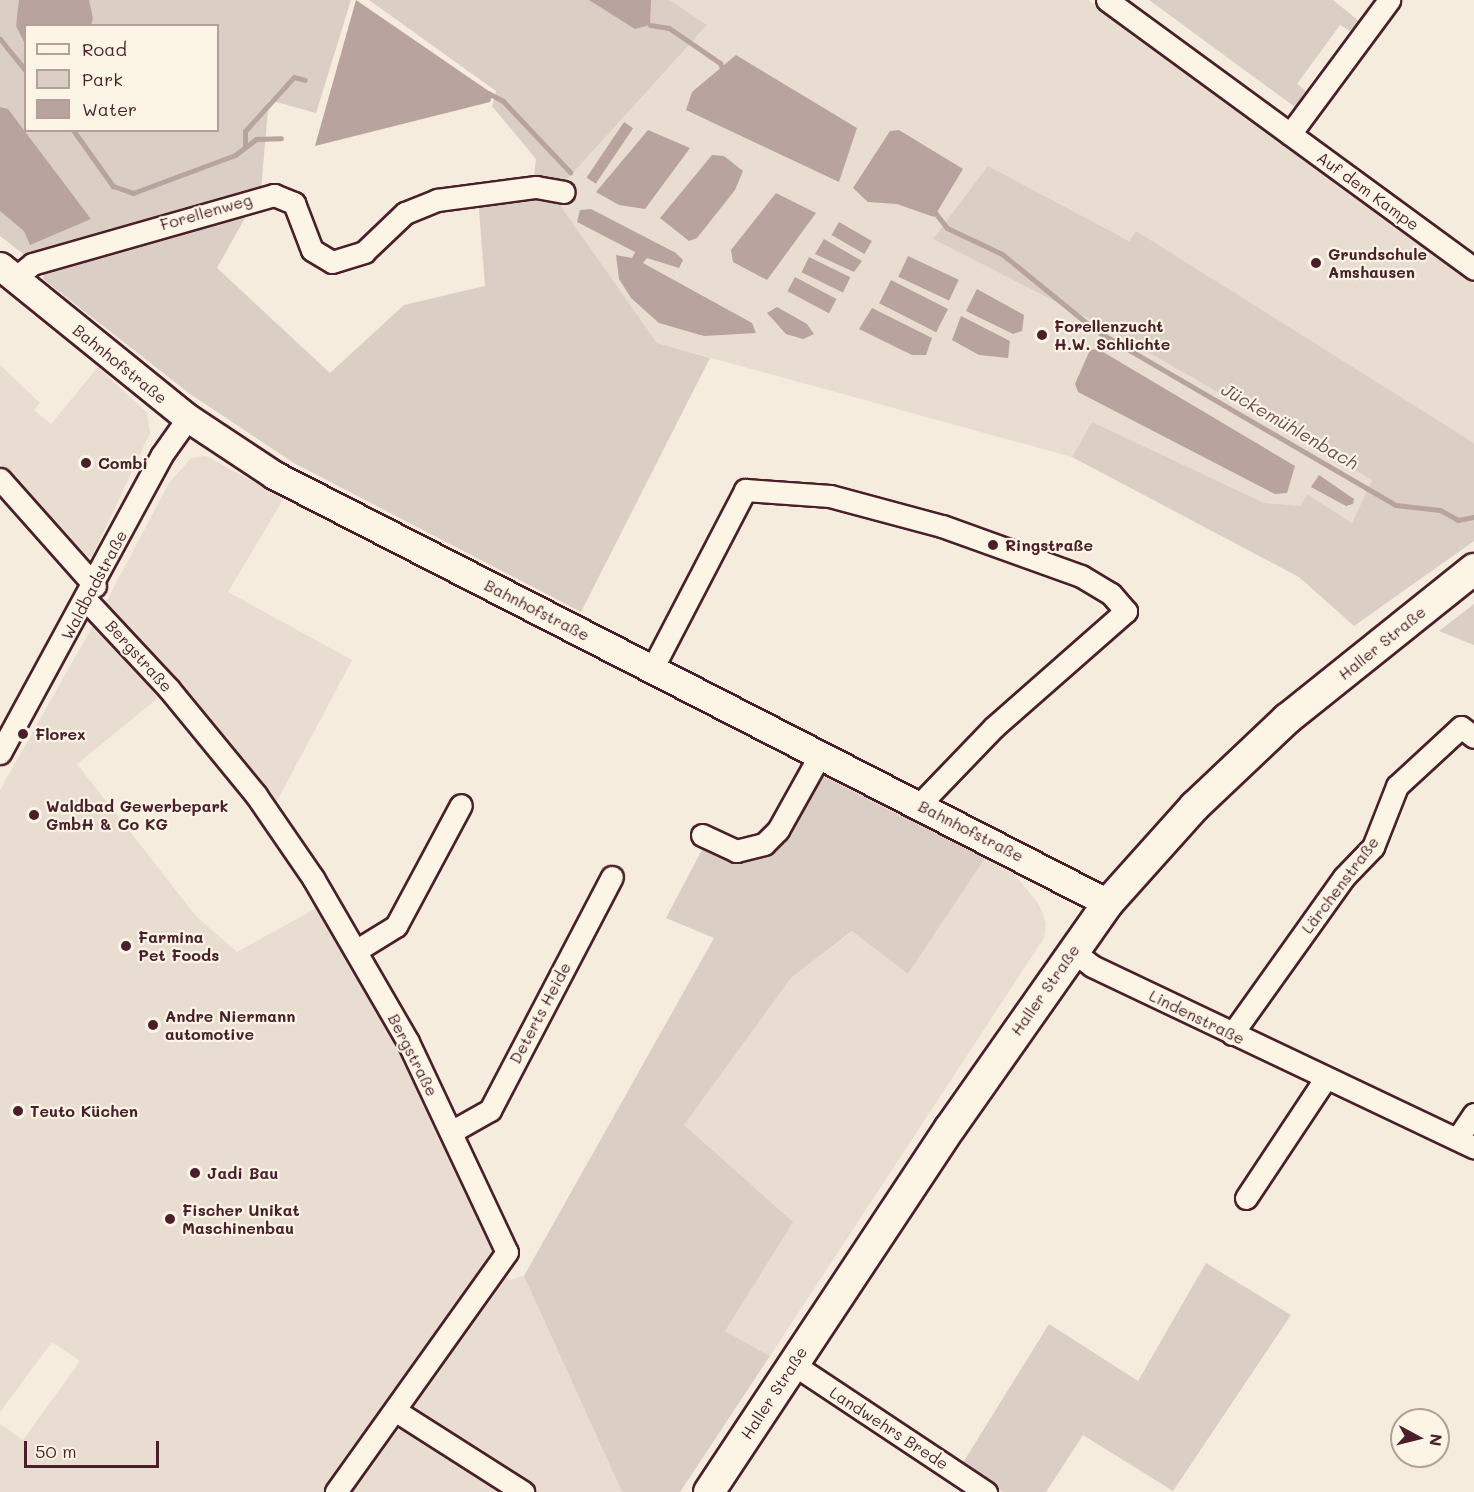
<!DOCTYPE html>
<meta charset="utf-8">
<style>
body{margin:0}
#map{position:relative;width:1474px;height:1492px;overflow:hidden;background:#f5ecde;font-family:Mali,sans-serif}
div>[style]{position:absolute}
.built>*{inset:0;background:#e8ddd0}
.green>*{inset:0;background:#dbcec4}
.water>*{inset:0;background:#b8a39e;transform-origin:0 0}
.stream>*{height:5px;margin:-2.5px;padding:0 2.5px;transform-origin:2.5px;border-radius:2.5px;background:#b8a39e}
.roads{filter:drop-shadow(2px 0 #4a1f2b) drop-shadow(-2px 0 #4a1f2b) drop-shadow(0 2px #4a1f2b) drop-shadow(0 -2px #4a1f2b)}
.minor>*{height:21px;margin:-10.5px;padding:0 10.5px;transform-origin:10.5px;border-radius:10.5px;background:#fcf5e5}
.tertiary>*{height:27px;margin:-13.5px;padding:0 13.5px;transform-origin:13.5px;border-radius:13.5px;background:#fcf5e5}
.secondary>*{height:30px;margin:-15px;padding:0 15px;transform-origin:15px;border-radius:15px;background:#fcf5e5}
.dots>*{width:16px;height:16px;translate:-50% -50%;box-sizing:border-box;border:3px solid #fcf5e5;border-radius:50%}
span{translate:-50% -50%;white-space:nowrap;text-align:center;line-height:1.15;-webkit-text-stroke:4.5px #fcf5e5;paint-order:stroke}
.street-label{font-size:16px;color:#4a1f2b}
.poi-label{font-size:16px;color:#4a1f2b;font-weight:700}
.left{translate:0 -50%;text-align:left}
.water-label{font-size:18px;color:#704d53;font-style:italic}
.legend{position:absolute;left:24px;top:24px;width:195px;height:108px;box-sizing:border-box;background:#fcf5e5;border:2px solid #b59f9b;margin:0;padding:8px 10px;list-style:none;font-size:18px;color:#4a1f2b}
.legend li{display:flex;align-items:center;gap:12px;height:30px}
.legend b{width:30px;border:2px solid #b59f9b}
.north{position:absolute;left:1390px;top:1408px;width:60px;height:60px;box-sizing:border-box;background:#fcf5e5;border:2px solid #b59f9b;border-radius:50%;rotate:97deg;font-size:16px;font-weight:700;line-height:24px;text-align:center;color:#4a1f2b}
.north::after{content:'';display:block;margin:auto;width:21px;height:27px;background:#4a1f2b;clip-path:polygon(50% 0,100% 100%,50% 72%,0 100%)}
.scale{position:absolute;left:24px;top:1441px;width:135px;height:27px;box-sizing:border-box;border:3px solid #4a1f2b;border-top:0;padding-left:8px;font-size:18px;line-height:21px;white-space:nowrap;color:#4a1f2b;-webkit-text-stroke:4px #fcf5e5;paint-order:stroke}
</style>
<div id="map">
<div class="built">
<i style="clip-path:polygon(670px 0,1088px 0,1474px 284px,1474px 443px,1137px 232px,1130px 241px,1064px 209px,933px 239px,1095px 322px,1372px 480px,1352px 523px,1307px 494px,1300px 506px,1264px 504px,1092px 422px,1072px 457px,657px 343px,560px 205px,563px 184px,707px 25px)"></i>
<i style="clip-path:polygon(0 365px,40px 403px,34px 410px,51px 424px,98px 367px,147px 413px,150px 433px,92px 557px,75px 555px,0 464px)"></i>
<i style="clip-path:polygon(206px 456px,284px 498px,228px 592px,352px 660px,276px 803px,105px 604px,169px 483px,191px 458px)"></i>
<i style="clip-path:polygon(95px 622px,164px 693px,77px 764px,196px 916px,237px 952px,320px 906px,454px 1156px,509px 1280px,524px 1276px,622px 1492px,0 1492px,0 1424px,23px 1440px,80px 1361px,52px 1342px,0 1412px,0 790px)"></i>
<i style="clip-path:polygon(985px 858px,1014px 874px,1038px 903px,1046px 923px,1044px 938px,770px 1356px,725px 1331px,684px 1125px,791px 978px,853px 931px,908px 974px)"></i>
</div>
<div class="green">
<i style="clip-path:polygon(evenodd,0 0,351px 0,316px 113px,269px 100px,261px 189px,217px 268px,330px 373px,404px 305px,485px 286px,478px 197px,532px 193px,536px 159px,492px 106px,496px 91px,369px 0,670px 0,707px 25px,563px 184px,560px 205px,657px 343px,710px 358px,581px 612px,294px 463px,190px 394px,43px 279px,46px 266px,129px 242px,114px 229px,26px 256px,0 236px,0 0,26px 26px,218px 26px,218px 130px,26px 130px,26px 26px)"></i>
<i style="clip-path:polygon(1149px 0,1333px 0,1359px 21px,1350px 31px,1340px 25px,1297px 84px,1306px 91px,1295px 107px)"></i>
<i style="clip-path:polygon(988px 166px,1129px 241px,1136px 231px,1474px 443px,1474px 541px,1354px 626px,1299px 577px,1072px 457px,1092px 422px,1264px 503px,1300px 506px,1307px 494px,1352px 523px,1372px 480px,1095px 322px,933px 239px)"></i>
<i style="clip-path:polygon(1474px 604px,1474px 645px,1439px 631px)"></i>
<i style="clip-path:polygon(817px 773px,985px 858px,908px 974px,852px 931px,791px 978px,684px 1125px,793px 1222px,725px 1331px,770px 1356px,680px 1492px,622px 1492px,524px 1276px,714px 938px,666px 918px,705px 844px,736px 857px,762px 856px,783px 839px)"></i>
<i style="clip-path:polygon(1206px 1263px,1291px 1315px,1173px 1491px,1083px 1435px,1046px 1492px,1003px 1492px,961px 1466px,1049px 1324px,1138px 1381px)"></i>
</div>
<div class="water">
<i style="clip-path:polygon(19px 0,89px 0,93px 18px,91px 25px,26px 26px,25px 44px,16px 26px)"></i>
<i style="clip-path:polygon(356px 0,493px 94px,490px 102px,315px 146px)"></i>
<i style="clip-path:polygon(589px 0,651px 0,650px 25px,635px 29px)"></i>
<i style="clip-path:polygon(736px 55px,857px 128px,839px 182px,686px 110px,692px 92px)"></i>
<i style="clip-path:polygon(0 107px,8px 109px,91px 219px,30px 245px,24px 231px,0 211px)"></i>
<i style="left:624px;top:122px;width:11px;height:67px;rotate:34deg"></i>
<i style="clip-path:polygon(648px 130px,690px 148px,645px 209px,619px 205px,596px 192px)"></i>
<i style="clip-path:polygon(899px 130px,963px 169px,934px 217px,897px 204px,868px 202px,853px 188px,890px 131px)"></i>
<i style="clip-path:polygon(712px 155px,724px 156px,743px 171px,735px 190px,697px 238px,689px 241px,660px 218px)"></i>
<i style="clip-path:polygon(776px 193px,816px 213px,767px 280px,733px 262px,731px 250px)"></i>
<i style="clip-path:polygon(591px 209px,676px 253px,683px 260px,679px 268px,647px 258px,643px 263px,752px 323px,756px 333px,704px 336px,659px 323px,631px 298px,619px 279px,616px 255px,632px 258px,635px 252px,577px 222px,580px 210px)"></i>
<i style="left:839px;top:222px;width:38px;height:15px;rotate:30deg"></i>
<i style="clip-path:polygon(824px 239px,862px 261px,854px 272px,815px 254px)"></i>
<i style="left:908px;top:256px;width:56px;height:23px;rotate:25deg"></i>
<i style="left:809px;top:257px;width:46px;height:17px;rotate:26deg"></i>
<i style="left:795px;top:277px;width:47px;height:16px;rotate:28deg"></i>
<i style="left:891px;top:280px;width:64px;height:26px;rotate:27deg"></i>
<i style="clip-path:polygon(977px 289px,1024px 315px,1022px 331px,1013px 334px,966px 311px)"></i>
<i style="clip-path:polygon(777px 307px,807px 324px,814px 334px,803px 339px,786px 334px,767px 313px)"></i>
<i style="clip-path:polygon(872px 308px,932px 338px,926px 355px,912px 355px,859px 329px)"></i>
<i style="clip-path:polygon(961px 316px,1010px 341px,1008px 358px,979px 355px,952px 340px)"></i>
<i style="clip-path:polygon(1098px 349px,1295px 466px,1287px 493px,1275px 494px,1078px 392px,1075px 384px,1090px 350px)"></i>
<i style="clip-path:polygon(1319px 475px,1354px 499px,1353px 504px,1346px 506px,1311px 487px)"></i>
</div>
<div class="stream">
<i style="left:650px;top:25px;width:19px;rotate:9deg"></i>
<i style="left:669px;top:28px;width:62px;rotate:34.5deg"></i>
<i style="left:720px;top:63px;width:8px;rotate:67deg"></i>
<i style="left:0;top:39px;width:41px;rotate:50.9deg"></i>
<i style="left:488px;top:93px;width:17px;rotate:28deg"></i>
<i style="left:503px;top:101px;width:98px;rotate:46.7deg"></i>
<i style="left:73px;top:130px;width:69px;rotate:54.5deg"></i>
<i style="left:113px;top:186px;width:21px;rotate:19deg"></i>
<i style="left:133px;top:193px;width:109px;rotate:-20.4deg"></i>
<i style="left:235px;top:155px;width:26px;rotate:-37deg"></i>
<i style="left:256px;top:139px;width:25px;rotate:-2deg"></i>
<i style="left:245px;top:147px;width:16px;rotate:-90deg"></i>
<i style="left:245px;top:131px;width:73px;rotate:-47.8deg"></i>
<i style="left:294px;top:77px;width:11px;rotate:15deg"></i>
<i style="left:933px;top:210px;width:23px;rotate:52deg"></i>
<i style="left:947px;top:228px;width:61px;rotate:25.3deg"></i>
<i style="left:1002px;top:254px;width:119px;rotate:39.2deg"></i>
<i style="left:1100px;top:333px;width:342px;rotate:30.2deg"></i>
<i style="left:1396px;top:505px;width:44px;rotate:6.5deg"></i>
<i style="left:1440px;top:510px;width:21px;rotate:29deg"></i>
<i style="left:1458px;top:520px;width:16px;rotate:-11deg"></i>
</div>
<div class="roads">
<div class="minor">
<i style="left:1107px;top:0;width:455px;rotate:36.2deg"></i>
<i style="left:1290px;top:134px;width:167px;rotate:-53.5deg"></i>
<i style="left:15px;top:278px;width:22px;rotate:-39deg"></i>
<i style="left:32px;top:264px;width:252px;rotate:-15.9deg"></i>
<i style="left:274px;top:195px;width:22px;rotate:22deg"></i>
<i style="left:294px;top:203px;width:50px;rotate:69deg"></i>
<i style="left:312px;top:250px;width:23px;rotate:31deg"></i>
<i style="left:332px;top:262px;width:34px;rotate:-17deg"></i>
<i style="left:364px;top:252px;width:57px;rotate:-43.6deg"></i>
<i style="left:405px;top:213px;width:35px;rotate:-22deg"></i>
<i style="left:437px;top:200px;width:100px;rotate:-7.5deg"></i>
<i style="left:536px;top:187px;width:28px;rotate:10deg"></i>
<i style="left:0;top:479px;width:143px;rotate:48.4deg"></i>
<i style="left:87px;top:601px;width:120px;rotate:47deg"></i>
<i style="left:169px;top:689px;width:137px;rotate:50.6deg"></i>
<i style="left:256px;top:795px;width:101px;rotate:55.5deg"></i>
<i style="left:313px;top:878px;width:190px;rotate:59.9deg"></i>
<i style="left:408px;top:1042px;width:232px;rotate:64.8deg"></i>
<i style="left:507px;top:1252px;width:295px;rotate:125.5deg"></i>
<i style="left:652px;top:669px;width:202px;rotate:-62.5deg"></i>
<i style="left:745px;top:490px;width:85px;rotate:4deg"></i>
<i style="left:830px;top:496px;width:116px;rotate:15deg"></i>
<i style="left:942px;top:526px;width:148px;rotate:19.8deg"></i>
<i style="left:1081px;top:576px;width:35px;rotate:31deg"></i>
<i style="left:1111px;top:594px;width:23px;rotate:49deg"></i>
<i style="left:1126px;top:611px;width:177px;rotate:138.7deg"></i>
<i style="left:993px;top:728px;width:107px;rotate:133.9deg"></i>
<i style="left:0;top:753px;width:338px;rotate:-61.5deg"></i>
<i style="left:161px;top:456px;width:47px;rotate:-54.6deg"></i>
<i style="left:702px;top:835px;width:38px;rotate:25deg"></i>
<i style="left:736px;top:851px;width:29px;rotate:-14deg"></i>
<i style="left:764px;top:844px;width:20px;rotate:-45deg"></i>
<i style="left:778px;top:830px;width:86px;rotate:-60.8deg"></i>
<i style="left:357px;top:950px;width:46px;rotate:-31.6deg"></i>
<i style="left:396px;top:926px;width:137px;rotate:-61.8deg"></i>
<i style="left:1071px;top:950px;width:26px;rotate:37deg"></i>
<i style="left:1092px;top:966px;width:423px;rotate:25.4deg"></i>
<i style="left:1232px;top:1034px;width:193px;rotate:-54.5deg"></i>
<i style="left:1344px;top:877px;width:42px;rotate:-46deg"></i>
<i style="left:1373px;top:847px;width:66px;rotate:-68.5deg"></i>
<i style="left:1397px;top:786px;width:87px;rotate:-42.7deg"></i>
<i style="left:1461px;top:727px;width:16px;rotate:38deg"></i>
<i style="left:451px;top:1132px;width:45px;rotate:-29.4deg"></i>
<i style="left:490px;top:1110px;width:263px;rotate:-62.4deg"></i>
<i style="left:1457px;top:1139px;width:30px;rotate:-56deg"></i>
<i style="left:1246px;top:1198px;width:143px;rotate:-56.4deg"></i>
<i style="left:793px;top:1364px;width:232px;rotate:33.6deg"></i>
<i style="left:396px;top:1411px;width:151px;rotate:32.5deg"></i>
</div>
<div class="tertiary">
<i style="left:0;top:266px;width:242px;rotate:39deg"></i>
<i style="left:188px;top:418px;width:103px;rotate:33.5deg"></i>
<i style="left:274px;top:475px;width:937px;rotate:27.17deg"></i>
</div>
<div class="secondary">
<i style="left:709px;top:1492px;width:437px;rotate:-56.5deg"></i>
<i style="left:950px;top:1128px;width:275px;rotate:-54.9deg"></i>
<i style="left:1108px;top:903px;width:130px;rotate:-48.1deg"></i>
<i style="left:1195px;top:806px;width:127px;rotate:-43.4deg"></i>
<i style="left:1287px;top:719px;width:240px;rotate:-38.7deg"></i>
</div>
</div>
<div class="dots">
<i style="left:1316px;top:263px;background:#4a1f2b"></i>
<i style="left:1042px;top:335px;background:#4a1f2b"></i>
<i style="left:86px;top:463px;background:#4a1f2b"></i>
<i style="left:993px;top:545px;background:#4a1f2b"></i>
<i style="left:23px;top:734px;background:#4a1f2b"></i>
<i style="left:34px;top:815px;background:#4a1f2b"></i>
<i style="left:126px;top:946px;background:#4a1f2b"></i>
<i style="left:153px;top:1025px;background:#4a1f2b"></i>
<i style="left:18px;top:1111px;background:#4a1f2b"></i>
<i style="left:195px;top:1173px;background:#4a1f2b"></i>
<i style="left:170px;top:1219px;background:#4a1f2b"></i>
</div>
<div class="street-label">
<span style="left:1368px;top:191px;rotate:36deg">Auf dem Kampe</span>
<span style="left:206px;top:212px;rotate:-16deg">Forellenweg</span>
<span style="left:120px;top:364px;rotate:39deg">Bahnhofstraße</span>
<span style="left:94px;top:585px;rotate:-62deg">Waldbadstraße</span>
<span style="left:537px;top:610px;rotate:27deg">Bahnhofstraße</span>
<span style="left:1382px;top:643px;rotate:-39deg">Haller Straße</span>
<span style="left:139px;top:656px;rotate:48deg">Bergstraße</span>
<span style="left:971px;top:831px;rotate:27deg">Bahnhofstraße</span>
<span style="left:1340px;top:885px;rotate:-53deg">Lärchenstraße</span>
<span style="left:1045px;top:990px;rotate:-55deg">Haller Straße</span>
<span style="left:540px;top:1013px;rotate:-62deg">Deterts Heide</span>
<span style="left:1197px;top:1017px;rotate:26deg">Lindenstraße</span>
<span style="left:413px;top:1055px;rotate:63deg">Bergstraße</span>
<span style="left:774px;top:1393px;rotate:-57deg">Haller Straße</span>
<span style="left:889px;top:1428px;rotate:33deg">Landwehrs Brede</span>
</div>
<div class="poi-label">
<span class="left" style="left:1328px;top:263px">Grundschule<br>Amshausen</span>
<span class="left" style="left:1054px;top:335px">Forellenzucht<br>H.W. Schlichte</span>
<span class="left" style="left:98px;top:463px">Combi</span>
<span class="left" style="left:1005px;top:545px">Ringstraße</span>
<span class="left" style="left:35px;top:734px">Florex</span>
<span class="left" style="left:46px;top:815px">Waldbad Gewerbepark<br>GmbH &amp; Co KG</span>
<span class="left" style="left:138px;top:946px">Farmina<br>Pet Foods</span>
<span class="left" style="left:165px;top:1025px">Andre Niermann<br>automotive</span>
<span class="left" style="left:30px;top:1111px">Teuto Küchen</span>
<span class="left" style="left:207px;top:1173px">Jadi Bau</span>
<span class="left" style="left:182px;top:1219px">Fischer Unikat<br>Maschinenbau</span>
</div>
<div class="water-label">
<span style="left:1290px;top:426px;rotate:30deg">Jückemühlenbach</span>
</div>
<ul class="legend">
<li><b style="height:8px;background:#fcf5e5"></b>Road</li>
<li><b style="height:16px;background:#dbcec4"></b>Park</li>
<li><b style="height:16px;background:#b8a39e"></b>Water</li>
</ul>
<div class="north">N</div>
<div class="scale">50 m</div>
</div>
